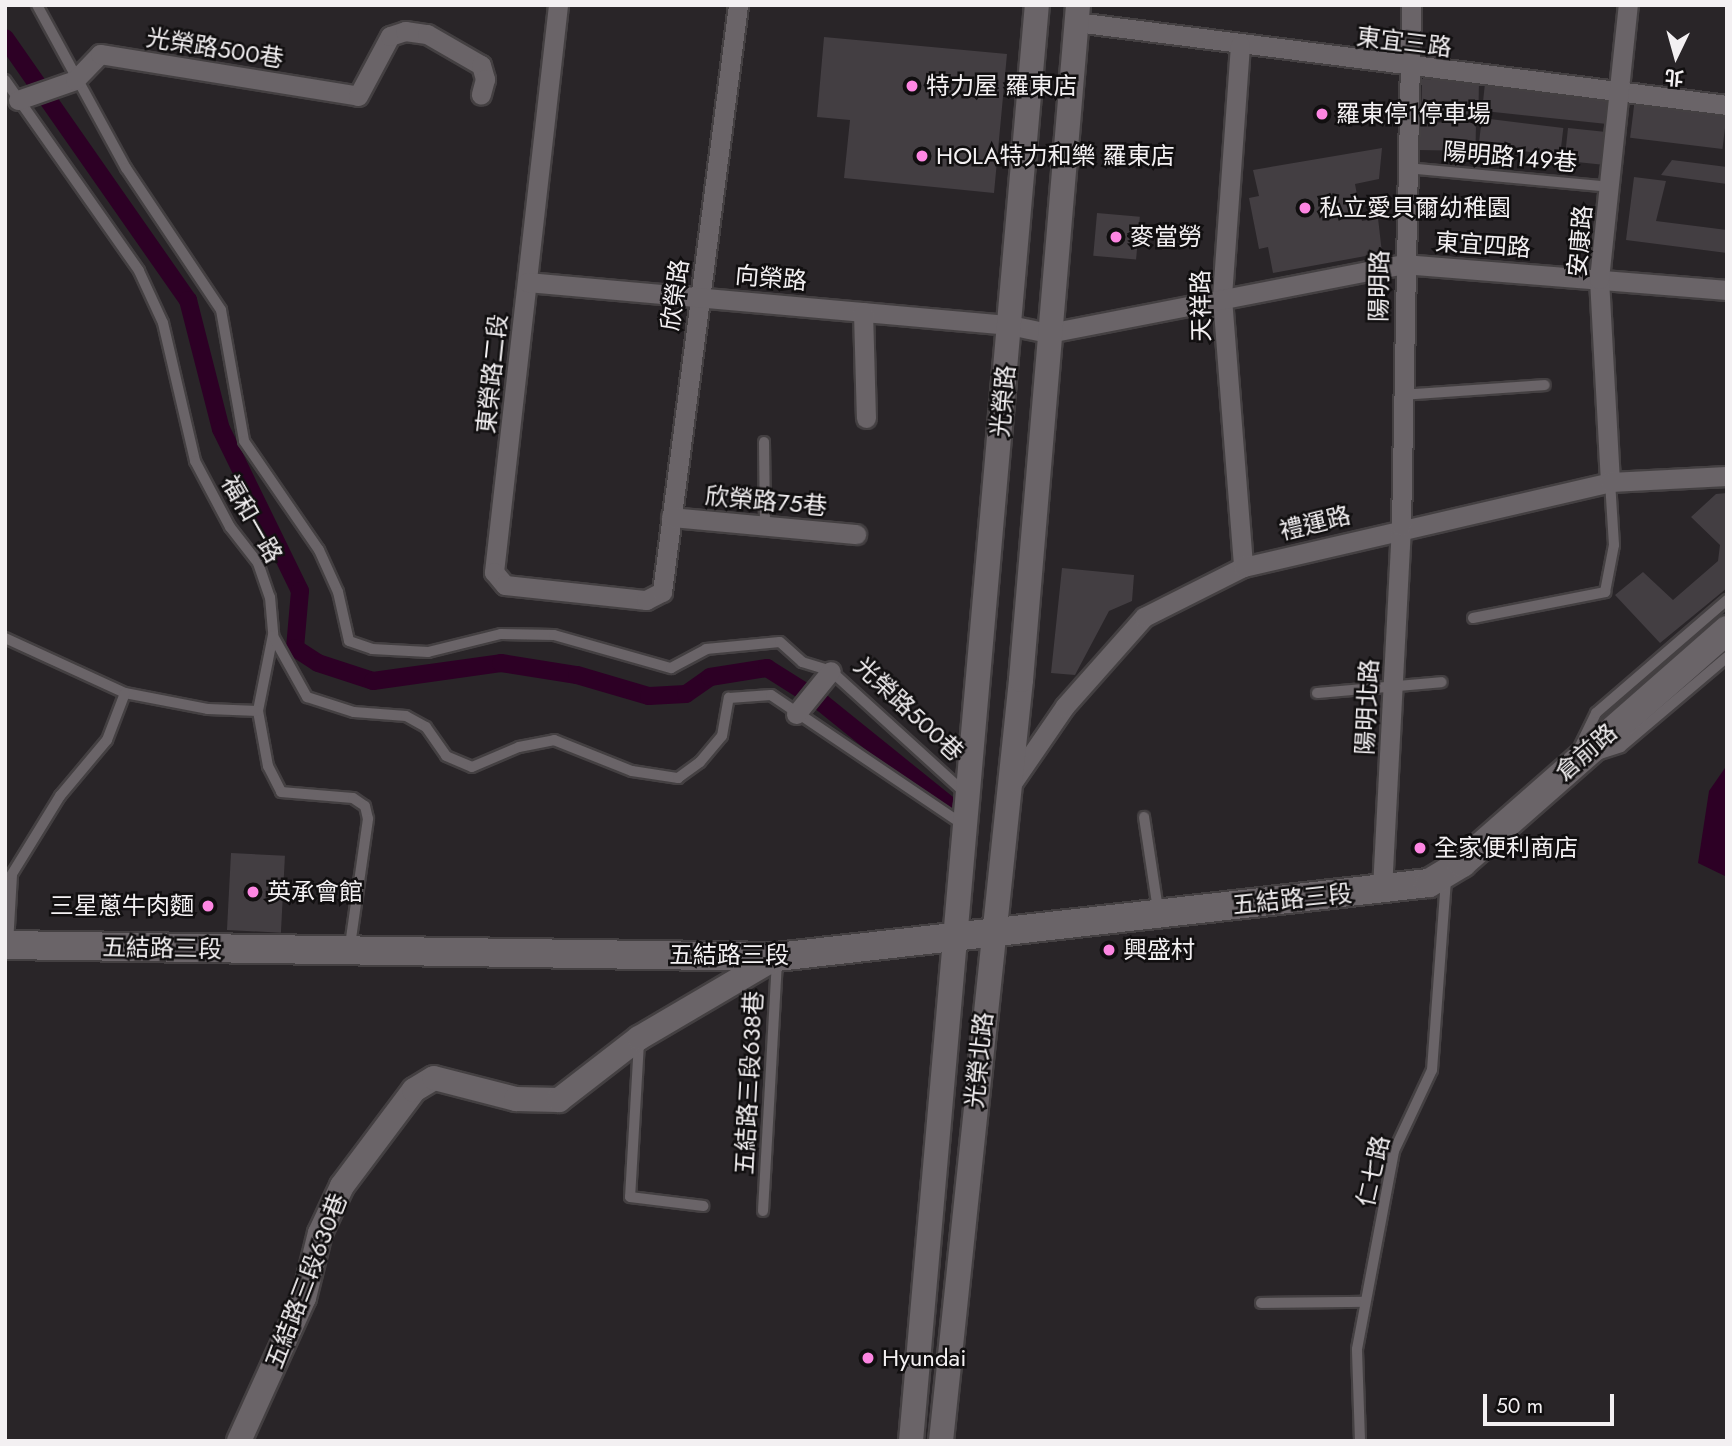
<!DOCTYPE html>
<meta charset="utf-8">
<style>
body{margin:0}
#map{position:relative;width:1732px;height:1446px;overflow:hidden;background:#292528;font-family:Jost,"Noto Sans TC",sans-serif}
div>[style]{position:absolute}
.water>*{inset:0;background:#2d0025}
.canal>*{height:18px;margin:-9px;padding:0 9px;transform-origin:9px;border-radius:9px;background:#2d0025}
.building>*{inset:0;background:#433e42;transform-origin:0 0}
.roads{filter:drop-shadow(2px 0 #444042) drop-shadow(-2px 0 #444042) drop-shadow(0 2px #444042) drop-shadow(0 -2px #444042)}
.service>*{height:10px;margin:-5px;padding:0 5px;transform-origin:5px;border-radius:5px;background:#6a6468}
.minor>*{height:19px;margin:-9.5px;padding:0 9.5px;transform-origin:9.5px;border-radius:9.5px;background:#6a6468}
.tertiary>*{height:24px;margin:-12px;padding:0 12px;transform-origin:12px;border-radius:12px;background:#6a6468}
.secondary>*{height:28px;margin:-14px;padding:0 14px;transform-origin:14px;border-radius:14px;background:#6a6468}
.dots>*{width:19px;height:19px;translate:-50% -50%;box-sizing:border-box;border:4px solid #110f10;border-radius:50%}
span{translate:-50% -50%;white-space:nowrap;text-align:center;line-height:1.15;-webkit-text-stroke:5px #110f10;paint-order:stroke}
.street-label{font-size:24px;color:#f3f0f2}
.poi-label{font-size:24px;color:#f3f0f2}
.left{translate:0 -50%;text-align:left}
.right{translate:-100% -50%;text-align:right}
.frame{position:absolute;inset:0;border:7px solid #f3f0f2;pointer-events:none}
.north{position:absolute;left:1641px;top:21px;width:70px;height:70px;-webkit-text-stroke:5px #110f10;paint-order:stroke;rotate:185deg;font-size:19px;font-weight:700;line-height:28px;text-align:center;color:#f3f0f2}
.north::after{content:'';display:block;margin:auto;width:24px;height:32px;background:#f3f0f2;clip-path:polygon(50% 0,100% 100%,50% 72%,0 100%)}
.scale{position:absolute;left:1483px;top:1394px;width:131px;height:32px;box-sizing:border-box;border:4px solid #f3f0f2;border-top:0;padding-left:9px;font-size:21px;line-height:24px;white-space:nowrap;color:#f3f0f2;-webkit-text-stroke:5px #110f10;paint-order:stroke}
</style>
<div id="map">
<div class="water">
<i style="clip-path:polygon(1727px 765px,1727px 877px,1698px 863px,1709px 791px)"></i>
</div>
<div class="canal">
<i style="left:5px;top:38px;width:320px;rotate:55.1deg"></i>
<i style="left:188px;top:300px;width:133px;rotate:75.7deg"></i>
<i style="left:221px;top:429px;width:180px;rotate:64deg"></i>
<i style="left:300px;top:591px;width:57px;rotate:95deg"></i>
<i style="left:295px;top:648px;width:27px;rotate:33deg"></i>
<i style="left:318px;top:663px;width:58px;rotate:18.1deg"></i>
<i style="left:373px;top:681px;width:129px;rotate:-8deg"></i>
<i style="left:501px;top:663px;width:77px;rotate:9deg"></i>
<i style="left:577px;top:675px;width:75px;rotate:16.3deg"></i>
<i style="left:649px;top:696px;width:37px;rotate:-3deg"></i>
<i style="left:686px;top:694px;width:29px;rotate:-35deg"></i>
<i style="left:710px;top:677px;width:58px;rotate:-9deg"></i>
<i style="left:767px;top:668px;width:64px;rotate:32.2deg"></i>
<i style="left:821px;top:702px;width:166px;rotate:38.9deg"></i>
</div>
<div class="building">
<i style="clip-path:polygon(824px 37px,1007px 54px,994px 193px,844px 178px,850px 120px,817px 117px)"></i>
<i style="left:1422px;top:79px;width:57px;height:34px;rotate:1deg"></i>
<i style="left:1485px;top:83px;width:128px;height:28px;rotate:6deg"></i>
<i style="left:1635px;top:98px;width:93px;height:40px;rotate:7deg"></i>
<i style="left:1482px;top:118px;width:82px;height:28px;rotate:7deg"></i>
<i style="left:1418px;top:122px;width:58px;height:28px;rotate:1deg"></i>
<i style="left:1568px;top:128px;width:41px;height:33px;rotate:6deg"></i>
<i style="clip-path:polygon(1382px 148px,1379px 179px,1355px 184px,1362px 221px,1378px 218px,1382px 253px,1273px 273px,1268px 247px,1259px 249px,1249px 198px,1259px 196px,1253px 170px)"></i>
<i style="clip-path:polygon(1672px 160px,1727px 167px,1727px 184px,1661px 175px)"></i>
<i style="clip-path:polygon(1634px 177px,1666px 181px,1656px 221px,1727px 230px,1727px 253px,1626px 240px)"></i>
<i style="left:1097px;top:213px;width:43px;height:43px;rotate:5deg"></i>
<i style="clip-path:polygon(1727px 493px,1727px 588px,1660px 643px,1615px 595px,1643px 572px,1673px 600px,1718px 561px,1720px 545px,1691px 517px,1716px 494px)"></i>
<i style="clip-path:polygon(1062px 568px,1134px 575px,1132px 601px,1109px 611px,1075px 675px,1051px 673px)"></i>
<i style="left:231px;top:853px;width:54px;height:77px;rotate:3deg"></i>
</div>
<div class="roads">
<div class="service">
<i style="left:37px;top:5px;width:186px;rotate:61.4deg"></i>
<i style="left:126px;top:168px;width:171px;rotate:56.2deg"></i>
<i style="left:221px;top:310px;width:133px;rotate:80deg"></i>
<i style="left:244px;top:441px;width:132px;rotate:55.5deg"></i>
<i style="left:319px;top:550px;width:46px;rotate:65.7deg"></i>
<i style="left:338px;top:592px;width:50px;rotate:77.3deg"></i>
<i style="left:349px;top:641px;width:24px;rotate:19deg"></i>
<i style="left:372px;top:649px;width:56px;rotate:3.1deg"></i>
<i style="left:428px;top:652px;width:75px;rotate:-13.9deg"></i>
<i style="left:501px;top:634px;width:53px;rotate:1.1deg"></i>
<i style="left:554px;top:635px;width:122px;rotate:15.8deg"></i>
<i style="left:671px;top:668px;width:40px;rotate:-28deg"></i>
<i style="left:706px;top:649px;width:74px;rotate:-5.4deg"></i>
<i style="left:780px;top:642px;width:30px;rotate:42deg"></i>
<i style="left:802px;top:662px;width:30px;rotate:17deg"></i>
<i style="left:831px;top:671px;width:183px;rotate:42.3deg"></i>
<i style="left:5px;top:80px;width:233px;rotate:54.9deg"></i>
<i style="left:139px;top:271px;width:57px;rotate:65.2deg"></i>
<i style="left:163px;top:323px;width:142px;rotate:76.9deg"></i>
<i style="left:195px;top:461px;width:75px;rotate:62.1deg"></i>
<i style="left:230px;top:527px;width:46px;rotate:52.1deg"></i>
<i style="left:258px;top:563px;width:36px;rotate:71deg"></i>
<i style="left:270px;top:597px;width:38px;rotate:85deg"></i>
<i style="left:273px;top:635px;width:77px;rotate:101.2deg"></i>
<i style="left:258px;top:711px;width:56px;rotate:79.7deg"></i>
<i style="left:268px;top:766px;width:29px;rotate:63deg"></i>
<i style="left:281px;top:792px;width:72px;rotate:4.8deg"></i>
<i style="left:353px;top:798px;width:14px;rotate:34deg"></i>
<i style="left:365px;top:806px;width:13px;rotate:77deg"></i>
<i style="left:368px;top:819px;width:128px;rotate:98.1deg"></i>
<i style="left:1406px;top:168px;width:204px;rotate:5.3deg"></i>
<i style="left:1402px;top:395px;width:143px;rotate:-4deg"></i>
<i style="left:764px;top:442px;width:83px;rotate:89.3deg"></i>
<i style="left:1473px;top:618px;width:135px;rotate:-11.1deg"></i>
<i style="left:1605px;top:592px;width:48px;rotate:-79.2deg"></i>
<i style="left:1614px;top:545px;width:63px;rotate:-93.6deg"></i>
<i style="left:273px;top:636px;width:70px;rotate:60.9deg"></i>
<i style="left:307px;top:697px;width:49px;rotate:17.7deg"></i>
<i style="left:354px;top:712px;width:52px;rotate:4.4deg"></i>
<i style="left:406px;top:716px;width:23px;rotate:29deg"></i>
<i style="left:426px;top:727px;width:35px;rotate:55deg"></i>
<i style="left:446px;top:756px;width:28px;rotate:23deg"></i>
<i style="left:472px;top:767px;width:51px;rotate:-23.1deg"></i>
<i style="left:519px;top:747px;width:36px;rotate:-11deg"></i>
<i style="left:554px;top:740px;width:84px;rotate:21.7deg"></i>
<i style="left:632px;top:771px;width:47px;rotate:8.7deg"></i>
<i style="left:678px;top:778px;width:27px;rotate:-36deg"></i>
<i style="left:700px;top:762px;width:34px;rotate:-50deg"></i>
<i style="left:722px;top:736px;width:39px;rotate:-80deg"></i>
<i style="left:729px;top:698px;width:42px;rotate:-4.1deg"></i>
<i style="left:771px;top:695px;width:233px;rotate:34deg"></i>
<i style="left:5px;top:638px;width:132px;rotate:24.6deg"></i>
<i style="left:125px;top:693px;width:85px;rotate:10.9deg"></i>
<i style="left:208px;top:709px;width:50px;rotate:2.3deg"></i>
<i style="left:1317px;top:693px;width:125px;rotate:-5deg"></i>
<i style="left:1580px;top:746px;width:37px;rotate:-64deg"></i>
<i style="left:1596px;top:713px;width:173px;rotate:-40.8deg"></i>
<i style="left:1600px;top:754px;width:22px;rotate:-18deg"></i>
<i style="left:1621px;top:747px;width:139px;rotate:-40.3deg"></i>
<i style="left:1144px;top:817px;width:94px;rotate:81.4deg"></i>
<i style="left:8px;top:944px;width:70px;rotate:-86.7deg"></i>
<i style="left:12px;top:874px;width:92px;rotate:-58.4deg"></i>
<i style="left:60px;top:796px;width:73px;rotate:-50deg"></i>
<i style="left:107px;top:740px;width:50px;rotate:-69deg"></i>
<i style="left:639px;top:1042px;width:155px;rotate:93.3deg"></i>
<i style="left:630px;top:1197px;width:74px;rotate:7deg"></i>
<i style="left:763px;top:1211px;width:250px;rotate:-86.8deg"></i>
<i style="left:1261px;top:1303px;width:104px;rotate:-0.6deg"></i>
<i style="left:1360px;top:1441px;width:92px;rotate:-91.9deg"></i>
<i style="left:1357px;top:1349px;width:201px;rotate:-79.4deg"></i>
<i style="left:1394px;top:1151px;width:89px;rotate:-64.9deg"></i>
<i style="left:1432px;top:1070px;width:193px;rotate:-85.8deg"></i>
</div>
<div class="minor">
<i style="left:558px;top:5px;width:571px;rotate:96.44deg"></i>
<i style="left:494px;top:572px;width:17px;rotate:50deg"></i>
<i style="left:505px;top:585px;width:142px;rotate:6.1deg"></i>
<i style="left:646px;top:600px;width:18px;rotate:-27deg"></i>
<i style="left:662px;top:592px;width:592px;rotate:-82.62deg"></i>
<i style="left:1076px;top:22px;width:656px;rotate:7.27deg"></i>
<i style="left:1240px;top:45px;width:254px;rotate:94.1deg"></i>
<i style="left:1222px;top:298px;width:270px;rotate:85.5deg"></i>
<i style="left:18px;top:100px;width:60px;rotate:-19.3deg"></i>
<i style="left:75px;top:80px;width:36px;rotate:-46deg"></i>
<i style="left:100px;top:54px;width:261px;rotate:9.2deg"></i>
<i style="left:358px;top:96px;width:68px;rotate:-61.9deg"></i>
<i style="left:390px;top:36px;width:16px;rotate:-18deg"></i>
<i style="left:405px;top:31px;width:22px;rotate:8deg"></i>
<i style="left:427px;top:34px;width:62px;rotate:29.9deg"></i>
<i style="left:481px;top:65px;width:15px;rotate:74deg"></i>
<i style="left:485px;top:79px;width:16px;rotate:105deg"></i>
<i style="left:527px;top:282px;width:485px;rotate:5.1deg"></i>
<i style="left:1010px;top:325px;width:40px;rotate:12deg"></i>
<i style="left:1049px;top:333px;width:361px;rotate:-11deg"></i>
<i style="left:1403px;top:264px;width:325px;rotate:4.6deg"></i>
<i style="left:863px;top:312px;width:106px;rotate:88.4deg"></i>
<i style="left:1610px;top:482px;width:203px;rotate:-93.1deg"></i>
<i style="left:1599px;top:279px;width:276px;rotate:-84deg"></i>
<i style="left:671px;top:517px;width:186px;rotate:5.3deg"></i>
<i style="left:796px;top:714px;width:55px;rotate:-50.9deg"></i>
<i style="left:1010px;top:786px;width:97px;rotate:-55.5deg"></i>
<i style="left:1065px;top:706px;width:119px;rotate:-48.4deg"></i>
<i style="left:1144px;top:617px;width:111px;rotate:-26.8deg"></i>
<i style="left:1243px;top:567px;width:377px;rotate:-13deg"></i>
<i style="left:1610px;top:482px;width:117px;rotate:-2.9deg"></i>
<i style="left:1382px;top:889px;width:363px;rotate:-87deg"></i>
<i style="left:1401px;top:526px;width:521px;rotate:-88.9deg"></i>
</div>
<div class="tertiary">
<i style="left:239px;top:1441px;width:157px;rotate:-65.6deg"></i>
<i style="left:304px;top:1298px;width:67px;rotate:-76.2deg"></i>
<i style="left:320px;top:1233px;width:52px;rotate:-64.9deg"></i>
<i style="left:342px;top:1186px;width:120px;rotate:-53.1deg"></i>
<i style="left:414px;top:1090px;width:23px;rotate:-31deg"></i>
<i style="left:434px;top:1078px;width:85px;rotate:14.4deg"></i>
<i style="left:516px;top:1099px;width:43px;rotate:1.3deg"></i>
<i style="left:559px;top:1100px;width:101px;rotate:-37.8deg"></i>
<i style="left:639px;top:1038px;width:160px;rotate:-30.4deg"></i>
<i style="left:911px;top:1441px;width:1442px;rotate:-84.99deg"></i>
<i style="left:941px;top:1441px;width:765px;rotate:-84deg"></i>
<i style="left:1021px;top:680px;width:677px;rotate:-85.17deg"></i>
</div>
<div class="secondary">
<i style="left:5px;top:945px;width:772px;rotate:0.89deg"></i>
<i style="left:777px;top:957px;width:656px;rotate:-6.48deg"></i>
<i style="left:1429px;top:883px;width:39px;rotate:-31deg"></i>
<i style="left:1462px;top:863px;width:353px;rotate:-41.3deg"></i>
</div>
</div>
<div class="dots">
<i style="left:912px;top:86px;background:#fd86e2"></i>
<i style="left:1322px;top:114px;background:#fd86e2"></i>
<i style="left:922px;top:156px;background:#fd86e2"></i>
<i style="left:1305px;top:208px;background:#fd86e2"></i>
<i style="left:1116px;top:237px;background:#fd86e2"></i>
<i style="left:1420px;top:848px;background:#fd86e2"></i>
<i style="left:253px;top:892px;background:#fd86e2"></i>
<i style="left:208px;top:906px;background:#fd86e2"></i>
<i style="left:1109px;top:950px;background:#fd86e2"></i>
<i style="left:868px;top:1358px;background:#fd86e2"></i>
</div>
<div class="street-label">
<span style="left:1404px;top:42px;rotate:7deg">東宜三路</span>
<span style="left:215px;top:48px;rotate:9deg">光榮路500巷</span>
<span style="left:1510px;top:157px;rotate:5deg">陽明路149巷</span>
<span style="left:1580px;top:241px;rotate:-85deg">安康路</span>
<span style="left:1483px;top:245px;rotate:4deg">東宜四路</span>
<span style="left:771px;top:278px;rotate:5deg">向榮路</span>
<span style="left:1379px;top:286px;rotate:-89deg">陽明路</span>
<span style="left:675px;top:295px;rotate:-82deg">欣榮路</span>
<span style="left:1201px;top:306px;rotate:-91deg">天祥路</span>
<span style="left:492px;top:374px;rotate:-84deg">東榮路二段</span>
<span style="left:1003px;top:401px;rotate:-85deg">光榮路</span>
<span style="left:766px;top:501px;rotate:5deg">欣榮路75巷</span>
<span style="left:252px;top:519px;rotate:60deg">福和一路</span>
<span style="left:1315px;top:523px;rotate:-14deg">禮運路</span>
<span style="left:1367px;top:707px;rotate:-87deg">陽明北路</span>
<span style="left:909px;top:709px;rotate:43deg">光榮路500巷</span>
<span style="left:1586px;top:752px;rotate:-41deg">倉前路</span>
<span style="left:1292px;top:899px;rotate:-6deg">五結路三段</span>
<span style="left:162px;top:948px;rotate:1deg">五結路三段</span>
<span style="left:729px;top:955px">五結路三段</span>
<span style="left:979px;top:1060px;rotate:-84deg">光榮北路</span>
<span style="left:749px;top:1083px;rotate:-87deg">五結路三段638巷</span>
<span style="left:1373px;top:1171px;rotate:-77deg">仁七路</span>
<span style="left:306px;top:1281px;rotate:-69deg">五結路三段630巷</span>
</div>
<div class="poi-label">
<span class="left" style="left:926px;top:86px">特力屋 羅東店</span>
<span class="left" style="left:1336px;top:114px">羅東停1停車場</span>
<span class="left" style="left:936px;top:156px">HOLA特力和樂 羅東店</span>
<span class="left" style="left:1319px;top:208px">私立愛貝爾幼稚園</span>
<span class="left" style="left:1130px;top:237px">麥當勞</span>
<span class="left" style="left:1434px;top:848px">全家便利商店</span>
<span class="left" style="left:267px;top:892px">英承會館</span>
<span class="right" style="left:194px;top:906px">三星蔥牛肉麵</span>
<span class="left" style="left:1123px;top:950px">興盛村</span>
<span class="left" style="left:882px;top:1358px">Hyundai</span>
</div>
<div class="frame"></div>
<div class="north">北</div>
<div class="scale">50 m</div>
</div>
